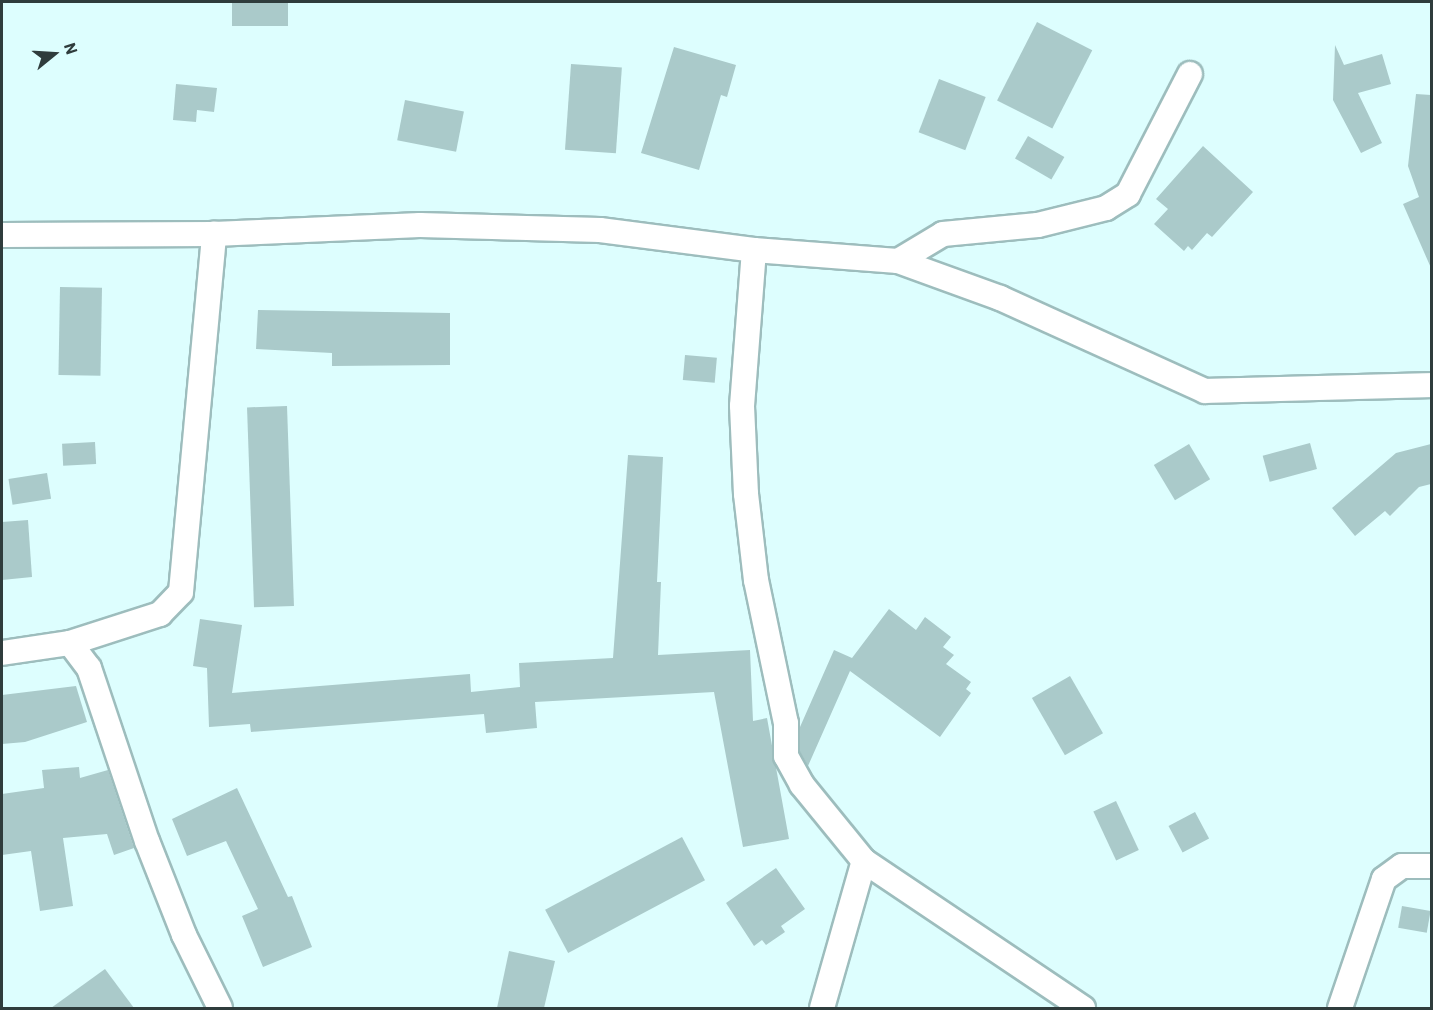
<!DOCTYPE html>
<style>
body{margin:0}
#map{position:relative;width:1433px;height:1010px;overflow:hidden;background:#ddfefe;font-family:Barlow,sans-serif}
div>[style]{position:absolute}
.building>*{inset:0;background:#aacaca;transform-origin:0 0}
.roads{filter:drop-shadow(2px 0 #9dbdbd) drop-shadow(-2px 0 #9dbdbd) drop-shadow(0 2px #9dbdbd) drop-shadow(0 -2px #9dbdbd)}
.minor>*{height:24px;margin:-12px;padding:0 12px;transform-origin:12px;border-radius:12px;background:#fff}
span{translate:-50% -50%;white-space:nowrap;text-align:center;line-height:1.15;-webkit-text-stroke:5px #ddfefe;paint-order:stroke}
.frame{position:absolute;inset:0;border:3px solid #2f3c3c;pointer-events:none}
.north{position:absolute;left:24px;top:24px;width:60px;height:60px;-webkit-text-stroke:4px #ddfefe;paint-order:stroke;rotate:72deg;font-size:16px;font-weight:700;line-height:24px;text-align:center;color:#2f3c3c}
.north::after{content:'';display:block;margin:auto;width:21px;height:27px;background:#2f3c3c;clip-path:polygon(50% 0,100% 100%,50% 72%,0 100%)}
</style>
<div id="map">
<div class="building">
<i style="left:232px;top:2px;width:56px;height:24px"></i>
<i style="left:1037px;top:22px;width:62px;height:88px;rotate:27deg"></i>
<i style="clip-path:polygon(1335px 45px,1344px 65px,1382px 54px,1391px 84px,1358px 93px,1382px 143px,1361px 153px,1333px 100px)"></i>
<i style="clip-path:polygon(674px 47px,736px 65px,727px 97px,721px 95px,699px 170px,641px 153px)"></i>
<i style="left:571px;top:64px;width:51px;height:86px;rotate:4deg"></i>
<i style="left:939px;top:79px;width:50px;height:57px;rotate:21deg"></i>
<i style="clip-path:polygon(176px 84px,217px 88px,214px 112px,197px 110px,196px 122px,173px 120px)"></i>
<i style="clip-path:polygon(1416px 94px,1431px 95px,1431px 268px,1403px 204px,1419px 197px,1408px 166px)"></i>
<i style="left:405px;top:100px;width:60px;height:41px;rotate:11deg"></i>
<i style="left:1028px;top:136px;width:42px;height:26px;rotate:30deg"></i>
<i style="clip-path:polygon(1203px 146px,1253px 192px,1212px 237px,1207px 233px,1192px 250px,1188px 246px,1184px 251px,1154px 224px,1168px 209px,1156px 199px)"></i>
<i style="left:60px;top:287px;width:42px;height:88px;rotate:1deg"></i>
<i style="clip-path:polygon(258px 310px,450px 313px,450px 365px,332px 366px,332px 353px,256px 349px)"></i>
<i style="left:685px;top:355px;width:32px;height:25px;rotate:5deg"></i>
<i style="left:287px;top:406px;width:200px;height:40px;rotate:88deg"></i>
<i style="left:95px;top:442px;width:22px;height:33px;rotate:87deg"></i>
<i style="left:1310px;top:443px;width:27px;height:49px;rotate:75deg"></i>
<i style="left:1189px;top:444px;width:41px;height:41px;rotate:59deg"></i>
<i style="clip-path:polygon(1431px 444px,1431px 484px,1419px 487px,1390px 516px,1385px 511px,1355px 536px,1332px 508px,1396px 453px)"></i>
<i style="clip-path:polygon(628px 455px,663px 457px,657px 582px,661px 582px,658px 655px,750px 650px,753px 721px,767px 718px,789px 839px,743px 847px,714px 692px,535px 702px,537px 728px,486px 733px,484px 714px,251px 732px,250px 724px,209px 727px,207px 668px,193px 666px,200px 619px,242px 625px,232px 693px,470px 674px,471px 692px,520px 687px,519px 663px,613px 658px)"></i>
<i style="left:47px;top:473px;width:26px;height:39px;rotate:81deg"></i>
<i style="clip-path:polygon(28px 520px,32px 577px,2px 580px,2px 522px)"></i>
<i style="clip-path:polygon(889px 609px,916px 630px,925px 617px,951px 637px,943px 647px,954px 655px,946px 664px,971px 682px,966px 689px,971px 693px,940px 737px,850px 671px,808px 766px,800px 752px,800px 727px,834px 650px,852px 658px)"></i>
<i style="left:1070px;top:676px;width:66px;height:44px;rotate:60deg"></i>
<i style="clip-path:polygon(76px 686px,87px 722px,25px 742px,2px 744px,2px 695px)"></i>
<i style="clip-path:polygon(79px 767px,80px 778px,108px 770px,134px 848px,114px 855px,107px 834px,63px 838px,73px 906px,40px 911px,31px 851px,2px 855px,2px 794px,44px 788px,42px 770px)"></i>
<i style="clip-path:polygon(237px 788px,288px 897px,292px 896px,312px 947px,263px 967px,242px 916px,258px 909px,226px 841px,187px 856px,172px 819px)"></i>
<i style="left:1116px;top:801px;width:54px;height:25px;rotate:65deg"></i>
<i style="left:1195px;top:812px;width:30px;height:30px;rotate:62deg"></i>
<i style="left:682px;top:837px;width:49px;height:155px;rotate:62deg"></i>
<i style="clip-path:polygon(776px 868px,805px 909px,781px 926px,785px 932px,766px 945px,762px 940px,754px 946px,726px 903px)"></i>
<i style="left:1402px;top:906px;width:29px;height:22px;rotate:10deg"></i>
<i style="clip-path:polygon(509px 951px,555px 961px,544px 1008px,497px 1008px)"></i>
<i style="clip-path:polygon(105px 969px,134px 1008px,51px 1008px)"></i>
</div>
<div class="roads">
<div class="minor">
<i style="left:2px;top:235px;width:212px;rotate:-0.3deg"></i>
<i style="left:214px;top:234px;width:206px;rotate:-2.5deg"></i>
<i style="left:420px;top:225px;width:180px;rotate:1.6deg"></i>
<i style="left:600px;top:230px;width:155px;rotate:7.4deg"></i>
<i style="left:754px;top:250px;width:144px;rotate:4.4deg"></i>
<i style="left:898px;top:261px;width:109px;rotate:19.9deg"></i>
<i style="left:1000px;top:298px;width:225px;rotate:24.4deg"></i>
<i style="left:1205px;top:391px;width:227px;rotate:-1.5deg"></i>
<i style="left:754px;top:250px;width:156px;rotate:94.4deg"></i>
<i style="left:742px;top:406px;width:88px;rotate:87.4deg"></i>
<i style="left:746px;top:494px;width:87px;rotate:83.4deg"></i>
<i style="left:756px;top:580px;width:146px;rotate:78.2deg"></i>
<i style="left:786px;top:723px;width:33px;rotate:90deg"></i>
<i style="left:786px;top:756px;width:33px;rotate:61deg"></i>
<i style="left:802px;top:785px;width:98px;rotate:50.8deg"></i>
<i style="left:864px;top:861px;width:264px;rotate:33.9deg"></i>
<i style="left:898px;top:261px;width:52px;rotate:-31deg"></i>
<i style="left:943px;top:234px;width:95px;rotate:-5.4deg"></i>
<i style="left:1038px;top:225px;width:70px;rotate:-14deg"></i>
<i style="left:1106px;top:208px;width:26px;rotate:-32deg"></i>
<i style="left:1128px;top:194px;width:135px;rotate:-62.7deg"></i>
<i style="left:70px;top:643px;width:95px;rotate:-17.9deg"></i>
<i style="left:160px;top:614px;width:30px;rotate:-46deg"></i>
<i style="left:181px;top:592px;width:360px;rotate:-84.7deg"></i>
<i style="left:2px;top:653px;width:69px;rotate:-8.4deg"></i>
<i style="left:70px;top:643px;width:31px;rotate:53deg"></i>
<i style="left:89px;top:668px;width:182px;rotate:71.5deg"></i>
<i style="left:147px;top:841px;width:101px;rotate:68.5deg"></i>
<i style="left:184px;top:935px;width:81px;rotate:63.7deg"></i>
<i style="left:822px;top:1008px;width:153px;rotate:-74.1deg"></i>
<i style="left:1340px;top:1008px;width:136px;rotate:-71.2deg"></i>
<i style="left:1384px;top:879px;width:22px;rotate:-36deg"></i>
<i style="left:1402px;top:866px;width:30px"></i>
</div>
</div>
<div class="frame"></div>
<div class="north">N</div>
</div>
